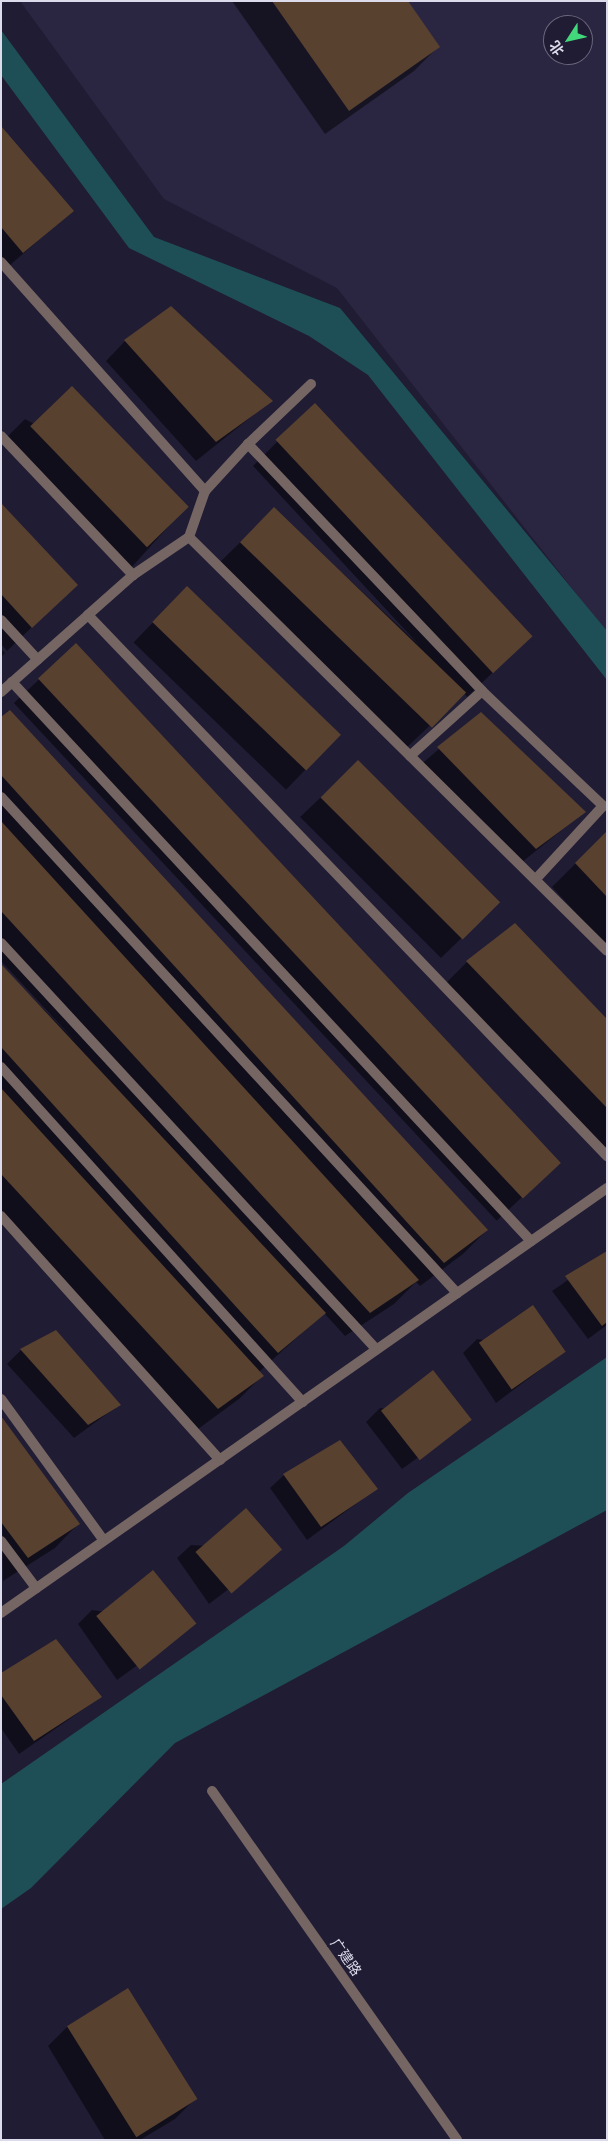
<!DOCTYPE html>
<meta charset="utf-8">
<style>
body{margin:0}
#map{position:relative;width:608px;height:2141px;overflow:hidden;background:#201c34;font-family:Quicksand,"Noto Sans SC",sans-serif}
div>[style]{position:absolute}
.built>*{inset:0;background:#2a2642}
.water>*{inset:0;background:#1f4f56}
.shadow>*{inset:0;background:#0007;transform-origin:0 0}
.building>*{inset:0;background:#59412f;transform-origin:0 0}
.minor>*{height:10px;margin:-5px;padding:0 5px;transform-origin:5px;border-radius:5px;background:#756663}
.tertiary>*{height:10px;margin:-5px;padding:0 5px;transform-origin:5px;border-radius:5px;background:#756663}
span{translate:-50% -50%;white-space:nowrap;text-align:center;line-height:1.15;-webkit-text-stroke:4.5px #201c34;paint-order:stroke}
.street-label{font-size:14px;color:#dcdbeb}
.frame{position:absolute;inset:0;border:2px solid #dcdbeb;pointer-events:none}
.north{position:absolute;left:543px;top:15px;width:50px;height:50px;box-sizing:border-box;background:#201c34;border:1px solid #6b687d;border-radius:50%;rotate:235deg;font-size:14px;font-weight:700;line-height:20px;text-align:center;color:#dcdbeb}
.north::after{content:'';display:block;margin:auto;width:18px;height:22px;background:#43d77b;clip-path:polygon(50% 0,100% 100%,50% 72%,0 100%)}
</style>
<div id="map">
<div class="built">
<i style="clip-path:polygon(evenodd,20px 1px,607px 1px,607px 633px,337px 288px,164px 199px,20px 1px,553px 25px,583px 25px,583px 55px,553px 55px,553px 25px)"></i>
</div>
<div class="water">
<i style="clip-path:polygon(1px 30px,154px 237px,340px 308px,607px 631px,607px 680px,368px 375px,309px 336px,129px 248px,1px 75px)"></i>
<i style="clip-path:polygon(607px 1357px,607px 1510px,175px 1743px,31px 1888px,1px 1909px,1px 1784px,344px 1546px,408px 1493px)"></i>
</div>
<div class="shadow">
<i style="clip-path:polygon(232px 1px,406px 1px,438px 47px,414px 71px,325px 134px)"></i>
<i style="clip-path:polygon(1px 128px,72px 211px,1px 273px)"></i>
<i style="clip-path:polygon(125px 341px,271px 401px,196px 461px,106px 361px)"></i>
<i style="clip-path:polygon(315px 404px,506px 660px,467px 697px,464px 693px,401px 753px,217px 565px,274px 509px,419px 645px,253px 466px)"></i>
<i style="clip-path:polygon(25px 419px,186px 507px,130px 569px,6px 438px)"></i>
<i style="clip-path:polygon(1px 505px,76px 585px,7px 651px,1px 644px)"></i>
<i style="left:187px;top:587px;width:212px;height:77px;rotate:44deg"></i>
<i style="left:76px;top:645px;width:708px;height:85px;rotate:47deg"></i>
<i style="clip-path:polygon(1px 649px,5px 653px,1px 657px)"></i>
<i style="clip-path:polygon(481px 713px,584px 812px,516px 867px,418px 767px)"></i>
<i style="clip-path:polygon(1px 719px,487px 1230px,463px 1254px,420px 1286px,416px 1282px,394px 1304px,345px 1336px,324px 1313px,259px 1372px,262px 1376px,239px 1399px,194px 1432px,1px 1224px,1px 966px,76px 1042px,1px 961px)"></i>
<i style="clip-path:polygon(358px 762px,478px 922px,441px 958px,300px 817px)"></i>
<i style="clip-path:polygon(607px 832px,607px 947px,552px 887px)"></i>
<i style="clip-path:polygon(467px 962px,607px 1020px,607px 1153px,443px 986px)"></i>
<i style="clip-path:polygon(607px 1253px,607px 1325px,588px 1339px,552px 1291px)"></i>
<i style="clip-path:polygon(477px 1339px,564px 1352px,496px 1403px,463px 1353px)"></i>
<i style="clip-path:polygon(21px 1350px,119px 1405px,74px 1438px,7px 1364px)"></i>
<i style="clip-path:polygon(380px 1408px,470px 1420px,402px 1469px,366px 1422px)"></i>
<i style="clip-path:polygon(1px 1419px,78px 1524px,55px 1548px,3px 1581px)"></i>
<i style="clip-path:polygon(284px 1475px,376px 1489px,307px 1540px,270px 1488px)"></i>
<i style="clip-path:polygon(191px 1545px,280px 1550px,209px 1604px,177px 1558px)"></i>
<i style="clip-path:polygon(92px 1610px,194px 1624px,117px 1680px,78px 1624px)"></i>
<i style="clip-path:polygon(1px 1674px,101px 1697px,19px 1754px,1px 1728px)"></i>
<i style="clip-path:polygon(68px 2026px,195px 2099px,175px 2119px,140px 2140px,105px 2140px,48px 2046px)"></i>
</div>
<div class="building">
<i style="clip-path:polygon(272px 1px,408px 1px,440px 47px,349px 111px)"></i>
<i style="clip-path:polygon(1px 126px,74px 211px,23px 253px,1px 227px)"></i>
<i style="clip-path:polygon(171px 306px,273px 401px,216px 442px,124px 340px)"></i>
<i style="left:72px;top:386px;width:168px;height:58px;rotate:46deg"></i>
<i style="left:315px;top:403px;width:319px;height:54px;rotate:47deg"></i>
<i style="clip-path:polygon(1px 503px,78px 585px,32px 628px,1px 594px)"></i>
<i style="left:274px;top:507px;width:267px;height:49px;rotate:44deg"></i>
<i style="left:187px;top:586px;width:214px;height:50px;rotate:44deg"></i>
<i style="left:76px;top:643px;width:711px;height:52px;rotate:47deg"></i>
<i style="clip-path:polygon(10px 710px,488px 1230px,444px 1263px,1px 775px,1px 717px)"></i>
<i style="clip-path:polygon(481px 712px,586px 812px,536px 849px,437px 747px)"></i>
<i style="left:358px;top:760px;width:201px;height:53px;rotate:45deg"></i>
<i style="clip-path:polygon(1px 821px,419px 1280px,370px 1313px,1px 911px)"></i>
<i style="clip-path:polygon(607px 831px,607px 897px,575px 863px)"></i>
<i style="clip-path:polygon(515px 923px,607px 1019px,607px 1108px,466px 961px)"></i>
<i style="clip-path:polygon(1px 964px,326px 1313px,278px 1353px,1px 1047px)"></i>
<i style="clip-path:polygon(1px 1088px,264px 1376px,218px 1409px,1px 1174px)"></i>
<i style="clip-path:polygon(607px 1251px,607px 1322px,602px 1326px,565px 1276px)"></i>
<i style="left:533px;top:1305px;width:57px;height:66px;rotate:55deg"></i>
<i style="clip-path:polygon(56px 1330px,121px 1405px,88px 1425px,20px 1349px)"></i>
<i style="left:433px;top:1370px;width:63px;height:66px;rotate:52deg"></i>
<i style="clip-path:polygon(1px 1416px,80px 1524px,28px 1558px,1px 1522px)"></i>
<i style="clip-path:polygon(340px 1440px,378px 1489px,321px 1527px,283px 1474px)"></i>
<i style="left:246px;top:1508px;width:55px;height:67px;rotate:49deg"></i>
<i style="left:153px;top:1570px;width:69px;height:73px;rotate:51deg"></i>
<i style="clip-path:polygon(56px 1639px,102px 1697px,34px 1741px,1px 1695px,1px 1673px)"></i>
<i style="left:128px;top:1988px;width:131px;height:72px;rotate:58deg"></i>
</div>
<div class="minor">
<i style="left:1px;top:262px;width:307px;rotate:48.3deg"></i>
<i style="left:205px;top:491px;width:49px;rotate:109.2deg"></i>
<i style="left:1px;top:436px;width:192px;rotate:46.5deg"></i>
<i style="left:133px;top:575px;width:60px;rotate:138.4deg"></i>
<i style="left:88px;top:615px;width:750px;rotate:46.19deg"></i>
<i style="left:248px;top:444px;width:87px;rotate:-43.6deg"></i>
<i style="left:205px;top:491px;width:64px;rotate:-47.5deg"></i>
<i style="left:248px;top:444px;width:340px;rotate:46.5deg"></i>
<i style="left:482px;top:691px;width:167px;rotate:43.5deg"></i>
<i style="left:603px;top:806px;width:100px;rotate:132.6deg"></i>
<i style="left:133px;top:575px;width:68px;rotate:-34.2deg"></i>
<i style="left:189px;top:537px;width:588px;rotate:44.72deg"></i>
<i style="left:1px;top:620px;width:54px;rotate:47.2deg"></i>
<i style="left:12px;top:682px;width:763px;rotate:47.13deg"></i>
<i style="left:1px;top:692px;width:116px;rotate:-41.5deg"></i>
<i style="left:410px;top:756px;width:97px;rotate:-42.1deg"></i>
<i style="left:1px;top:797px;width:674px;rotate:47.41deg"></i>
<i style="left:1px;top:943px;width:553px;rotate:47.27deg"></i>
<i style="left:1px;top:1067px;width:451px;rotate:48deg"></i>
<i style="left:1px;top:1216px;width:328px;rotate:48.1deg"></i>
<i style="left:1px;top:1399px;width:175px;rotate:54deg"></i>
<i style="left:1px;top:1541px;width:59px;rotate:53.3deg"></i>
<i style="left:1px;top:1613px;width:740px;rotate:-35.04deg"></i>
</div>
<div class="tertiary">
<i style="left:212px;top:1791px;width:426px;rotate:54.9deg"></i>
</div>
<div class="street-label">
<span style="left:346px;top:1957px;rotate:55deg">广建路</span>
</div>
<div class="frame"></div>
<div class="north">北</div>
</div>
